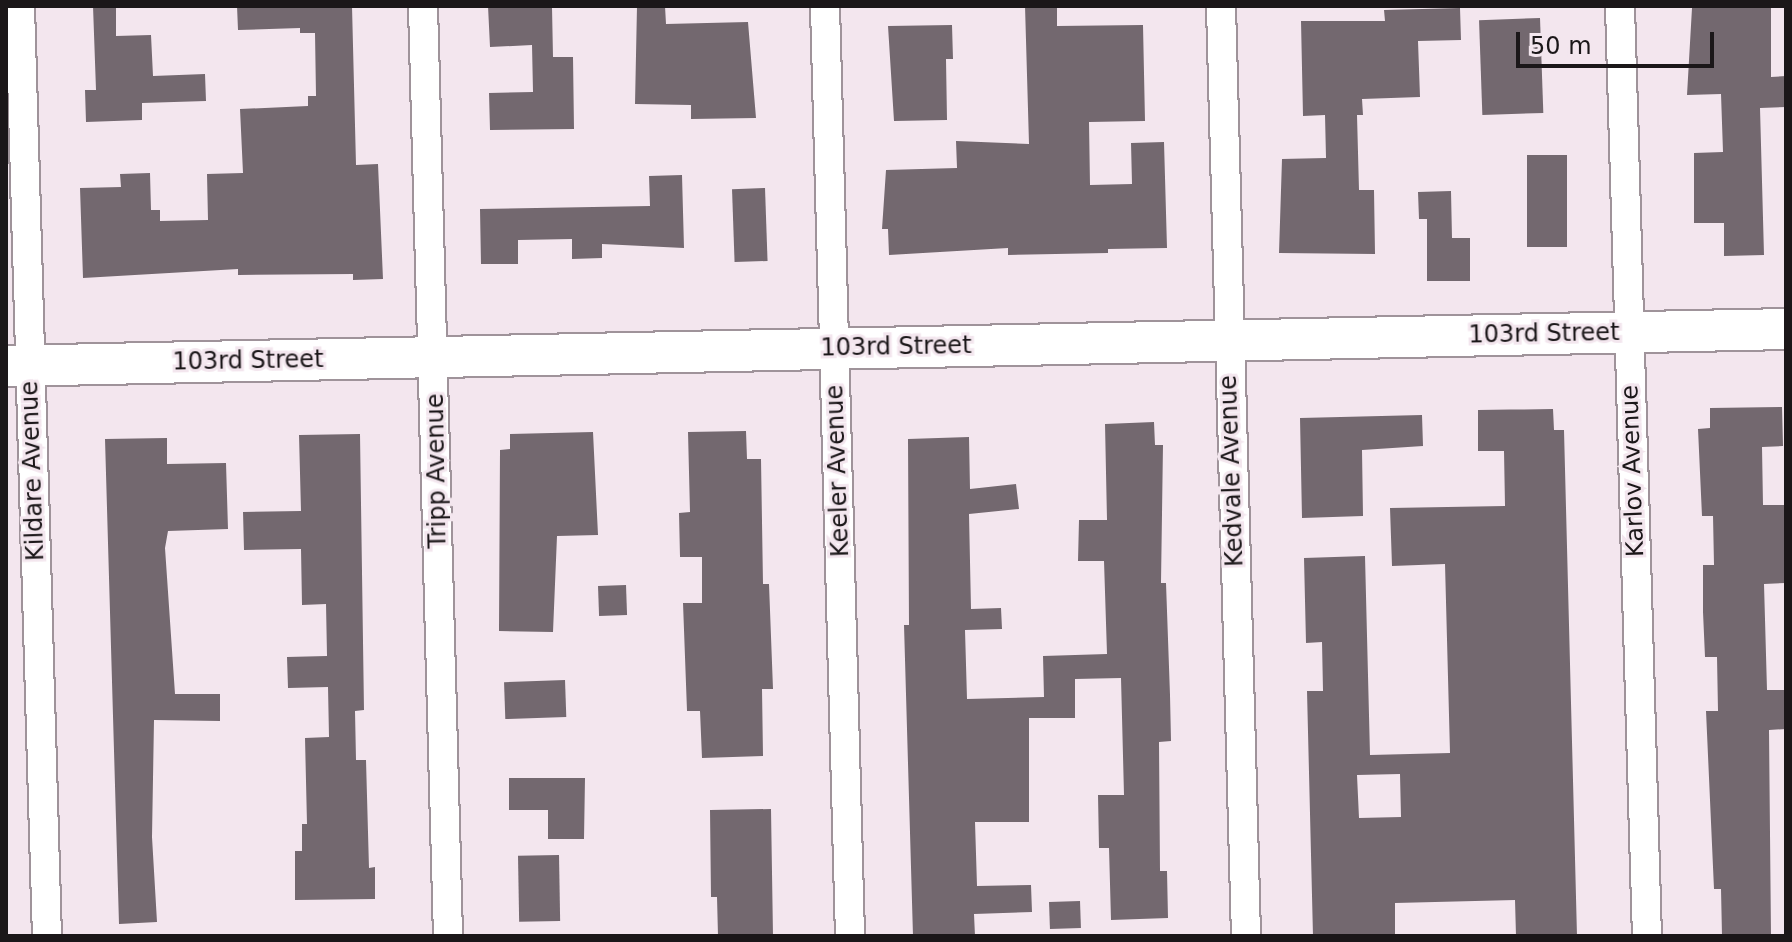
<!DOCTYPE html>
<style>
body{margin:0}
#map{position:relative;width:1792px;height:942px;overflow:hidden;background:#f3e6ee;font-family:"DejaVu Sans",sans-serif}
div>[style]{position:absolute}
.building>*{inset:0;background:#73686f;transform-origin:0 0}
.roads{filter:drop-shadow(2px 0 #9f939a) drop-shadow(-2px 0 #9f939a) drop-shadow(0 2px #9f939a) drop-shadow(0 -2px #9f939a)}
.minor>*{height:28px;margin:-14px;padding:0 14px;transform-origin:14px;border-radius:14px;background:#fff}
.secondary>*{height:40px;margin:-20px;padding:0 20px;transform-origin:20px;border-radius:20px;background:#fff}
span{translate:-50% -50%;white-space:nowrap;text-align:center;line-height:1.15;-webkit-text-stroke:6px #f3e6ee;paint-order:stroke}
.street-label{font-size:24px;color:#1b1719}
.frame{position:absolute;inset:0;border:8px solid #1b1719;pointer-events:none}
.scale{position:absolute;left:1516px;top:32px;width:198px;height:36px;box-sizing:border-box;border:4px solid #1b1719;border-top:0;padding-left:10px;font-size:24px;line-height:28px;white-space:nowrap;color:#1b1719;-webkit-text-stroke:6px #f3e6ee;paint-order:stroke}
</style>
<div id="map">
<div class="building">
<i style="clip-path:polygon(93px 6px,116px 6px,116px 36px,151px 35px,153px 76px,205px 74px,206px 101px,142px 103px,142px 120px,86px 122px,85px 90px,96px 90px)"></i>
<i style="clip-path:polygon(237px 6px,352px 6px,356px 165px,378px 164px,383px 279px,353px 280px,353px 274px,238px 275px,238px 269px,83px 278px,80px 188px,121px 187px,120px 174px,150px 173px,151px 210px,160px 210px,160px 221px,208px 220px,207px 174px,243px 173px,240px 109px,308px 106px,308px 96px,316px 96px,315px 33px,300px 33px,300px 28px,238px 30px)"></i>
<i style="clip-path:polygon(488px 6px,552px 7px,553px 57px,573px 57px,574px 129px,490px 130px,489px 93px,533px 92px,532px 45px,490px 47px)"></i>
<i style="clip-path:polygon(637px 6px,665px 6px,666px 24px,748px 22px,756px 118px,691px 119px,691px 105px,635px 104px)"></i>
<i style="clip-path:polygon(1025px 6px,1057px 6px,1057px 26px,1143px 25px,1145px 121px,1089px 122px,1090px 185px,1132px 184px,1131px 143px,1164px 142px,1167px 248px,1108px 249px,1108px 253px,1008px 255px,1008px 248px,889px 255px,888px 229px,882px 229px,886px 170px,957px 168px,956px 141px,1029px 144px)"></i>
<i style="clip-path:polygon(1771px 6px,1771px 77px,1786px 76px,1786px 107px,1760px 108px,1764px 255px,1724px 256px,1724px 223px,1694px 223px,1694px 153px,1723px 152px,1721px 94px,1687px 95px,1692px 8px)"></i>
<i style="clip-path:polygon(1460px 8px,1461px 40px,1418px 41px,1420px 97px,1362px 99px,1363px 115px,1357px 115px,1359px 190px,1374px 190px,1375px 254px,1279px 253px,1282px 159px,1326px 158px,1325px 115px,1303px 116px,1301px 21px,1385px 21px,1384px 10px)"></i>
<i style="left:1540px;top:18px;width:95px;height:61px;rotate:88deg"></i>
<i style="clip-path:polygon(952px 25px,953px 59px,946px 59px,947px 120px,894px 121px,888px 26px)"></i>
<i style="left:1567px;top:155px;width:92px;height:40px;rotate:90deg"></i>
<i style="clip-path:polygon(682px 175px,684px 248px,602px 244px,602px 258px,572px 259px,572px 239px,518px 240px,518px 264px,481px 264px,480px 209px,650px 206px,649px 176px)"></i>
<i style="left:765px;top:188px;width:73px;height:33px;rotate:88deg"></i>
<i style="clip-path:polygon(1451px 191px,1452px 238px,1470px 238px,1470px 281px,1427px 281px,1427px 219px,1419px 219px,1418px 192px)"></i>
<i style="clip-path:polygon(1782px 407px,1783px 446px,1762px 447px,1763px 505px,1786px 505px,1786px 583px,1764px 584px,1767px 690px,1786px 690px,1786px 729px,1769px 730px,1771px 936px,1722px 936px,1721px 889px,1714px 889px,1706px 711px,1718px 711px,1717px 657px,1705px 657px,1703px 612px,1703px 565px,1714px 565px,1713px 516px,1702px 516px,1698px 429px,1710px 428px,1710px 408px)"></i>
<i style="clip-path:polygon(evenodd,1553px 409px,1554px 430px,1564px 430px,1577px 936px,1516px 936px,1515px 900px,1395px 903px,1395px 936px,1313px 936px,1307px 691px,1323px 691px,1322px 642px,1306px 643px,1304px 558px,1365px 556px,1370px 755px,1450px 753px,1445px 564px,1392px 566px,1390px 508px,1505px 506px,1504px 451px,1478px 451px,1478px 410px,1553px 409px,1400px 774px,1401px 817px,1359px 818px,1357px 775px,1400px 774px)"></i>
<i style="clip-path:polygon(1422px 415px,1423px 446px,1362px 450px,1363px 516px,1302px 518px,1300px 418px)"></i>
<i style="clip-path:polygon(1154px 422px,1155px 445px,1163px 445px,1161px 583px,1166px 583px,1170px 695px,1171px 741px,1159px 742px,1160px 871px,1167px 871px,1168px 918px,1111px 920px,1109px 848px,1099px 848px,1098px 795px,1124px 795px,1121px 678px,1075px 679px,1075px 718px,1029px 718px,1029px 822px,975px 822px,977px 886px,1031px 885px,1032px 912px,974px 914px,975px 936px,913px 936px,904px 625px,909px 625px,908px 439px,969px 437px,970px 489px,1016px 484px,1019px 509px,969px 514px,971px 609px,1001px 608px,1002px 629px,965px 630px,967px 699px,1044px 697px,1043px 656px,1107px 654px,1104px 561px,1078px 561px,1079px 520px,1107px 520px,1105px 424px)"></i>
<i style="clip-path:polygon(746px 431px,747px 459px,761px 459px,763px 584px,769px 584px,773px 689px,762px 689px,763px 756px,702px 758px,700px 711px,687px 711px,683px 603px,702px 603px,702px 557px,680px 557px,679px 513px,690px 512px,688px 432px)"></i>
<i style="clip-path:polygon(593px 432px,598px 535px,557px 536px,553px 632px,499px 631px,500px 450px,510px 449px,510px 434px)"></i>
<i style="clip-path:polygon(360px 434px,364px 710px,355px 711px,356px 760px,366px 760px,369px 868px,375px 867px,375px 899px,295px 900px,295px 851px,302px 851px,302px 824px,307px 824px,305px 738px,329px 737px,328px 687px,288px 688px,287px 657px,327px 656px,326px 604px,302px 605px,301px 549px,244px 550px,243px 512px,301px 511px,299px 435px)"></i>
<i style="clip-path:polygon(167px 438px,167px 464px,226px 463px,228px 529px,168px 531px,165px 548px,175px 694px,220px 694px,220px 721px,154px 720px,152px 837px,157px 922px,119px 924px,105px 439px)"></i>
<i style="left:626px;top:585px;width:30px;height:28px;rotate:88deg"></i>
<i style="left:565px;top:680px;width:37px;height:61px;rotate:88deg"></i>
<i style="clip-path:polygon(509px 778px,585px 778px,584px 839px,548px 839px,548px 810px,509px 810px)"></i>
<i style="clip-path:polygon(771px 809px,773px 936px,718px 936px,717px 897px,711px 897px,710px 810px)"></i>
<i style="left:559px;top:855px;width:66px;height:41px;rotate:89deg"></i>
<i style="left:1080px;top:901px;width:27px;height:31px;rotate:88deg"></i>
</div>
<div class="roads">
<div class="minor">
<i style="left:20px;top:6px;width:930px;rotate:88.34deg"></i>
<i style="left:423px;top:6px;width:930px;rotate:88.46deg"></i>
<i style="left:825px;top:6px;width:930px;rotate:88.46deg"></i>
<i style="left:1221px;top:6px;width:930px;rotate:88.46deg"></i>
<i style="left:1620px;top:6px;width:930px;rotate:88.34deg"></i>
</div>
<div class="secondary">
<i style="left:6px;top:366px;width:1780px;rotate:-1.19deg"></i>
</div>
</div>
<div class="street-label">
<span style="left:1544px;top:334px;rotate:-1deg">103rd Street</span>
<span style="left:896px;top:347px;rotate:-1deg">103rd Street</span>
<span style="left:248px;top:361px;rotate:-1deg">103rd Street</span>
<span style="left:33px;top:471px;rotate:-92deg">Kildare Avenue</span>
<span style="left:437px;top:471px;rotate:-91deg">Tripp Avenue</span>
<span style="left:838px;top:471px;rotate:-92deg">Keeler Avenue</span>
<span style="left:1232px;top:471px;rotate:-92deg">Kedvale Avenue</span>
<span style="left:1633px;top:471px;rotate:-92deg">Karlov Avenue</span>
</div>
<div class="frame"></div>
<div class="scale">50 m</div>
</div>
